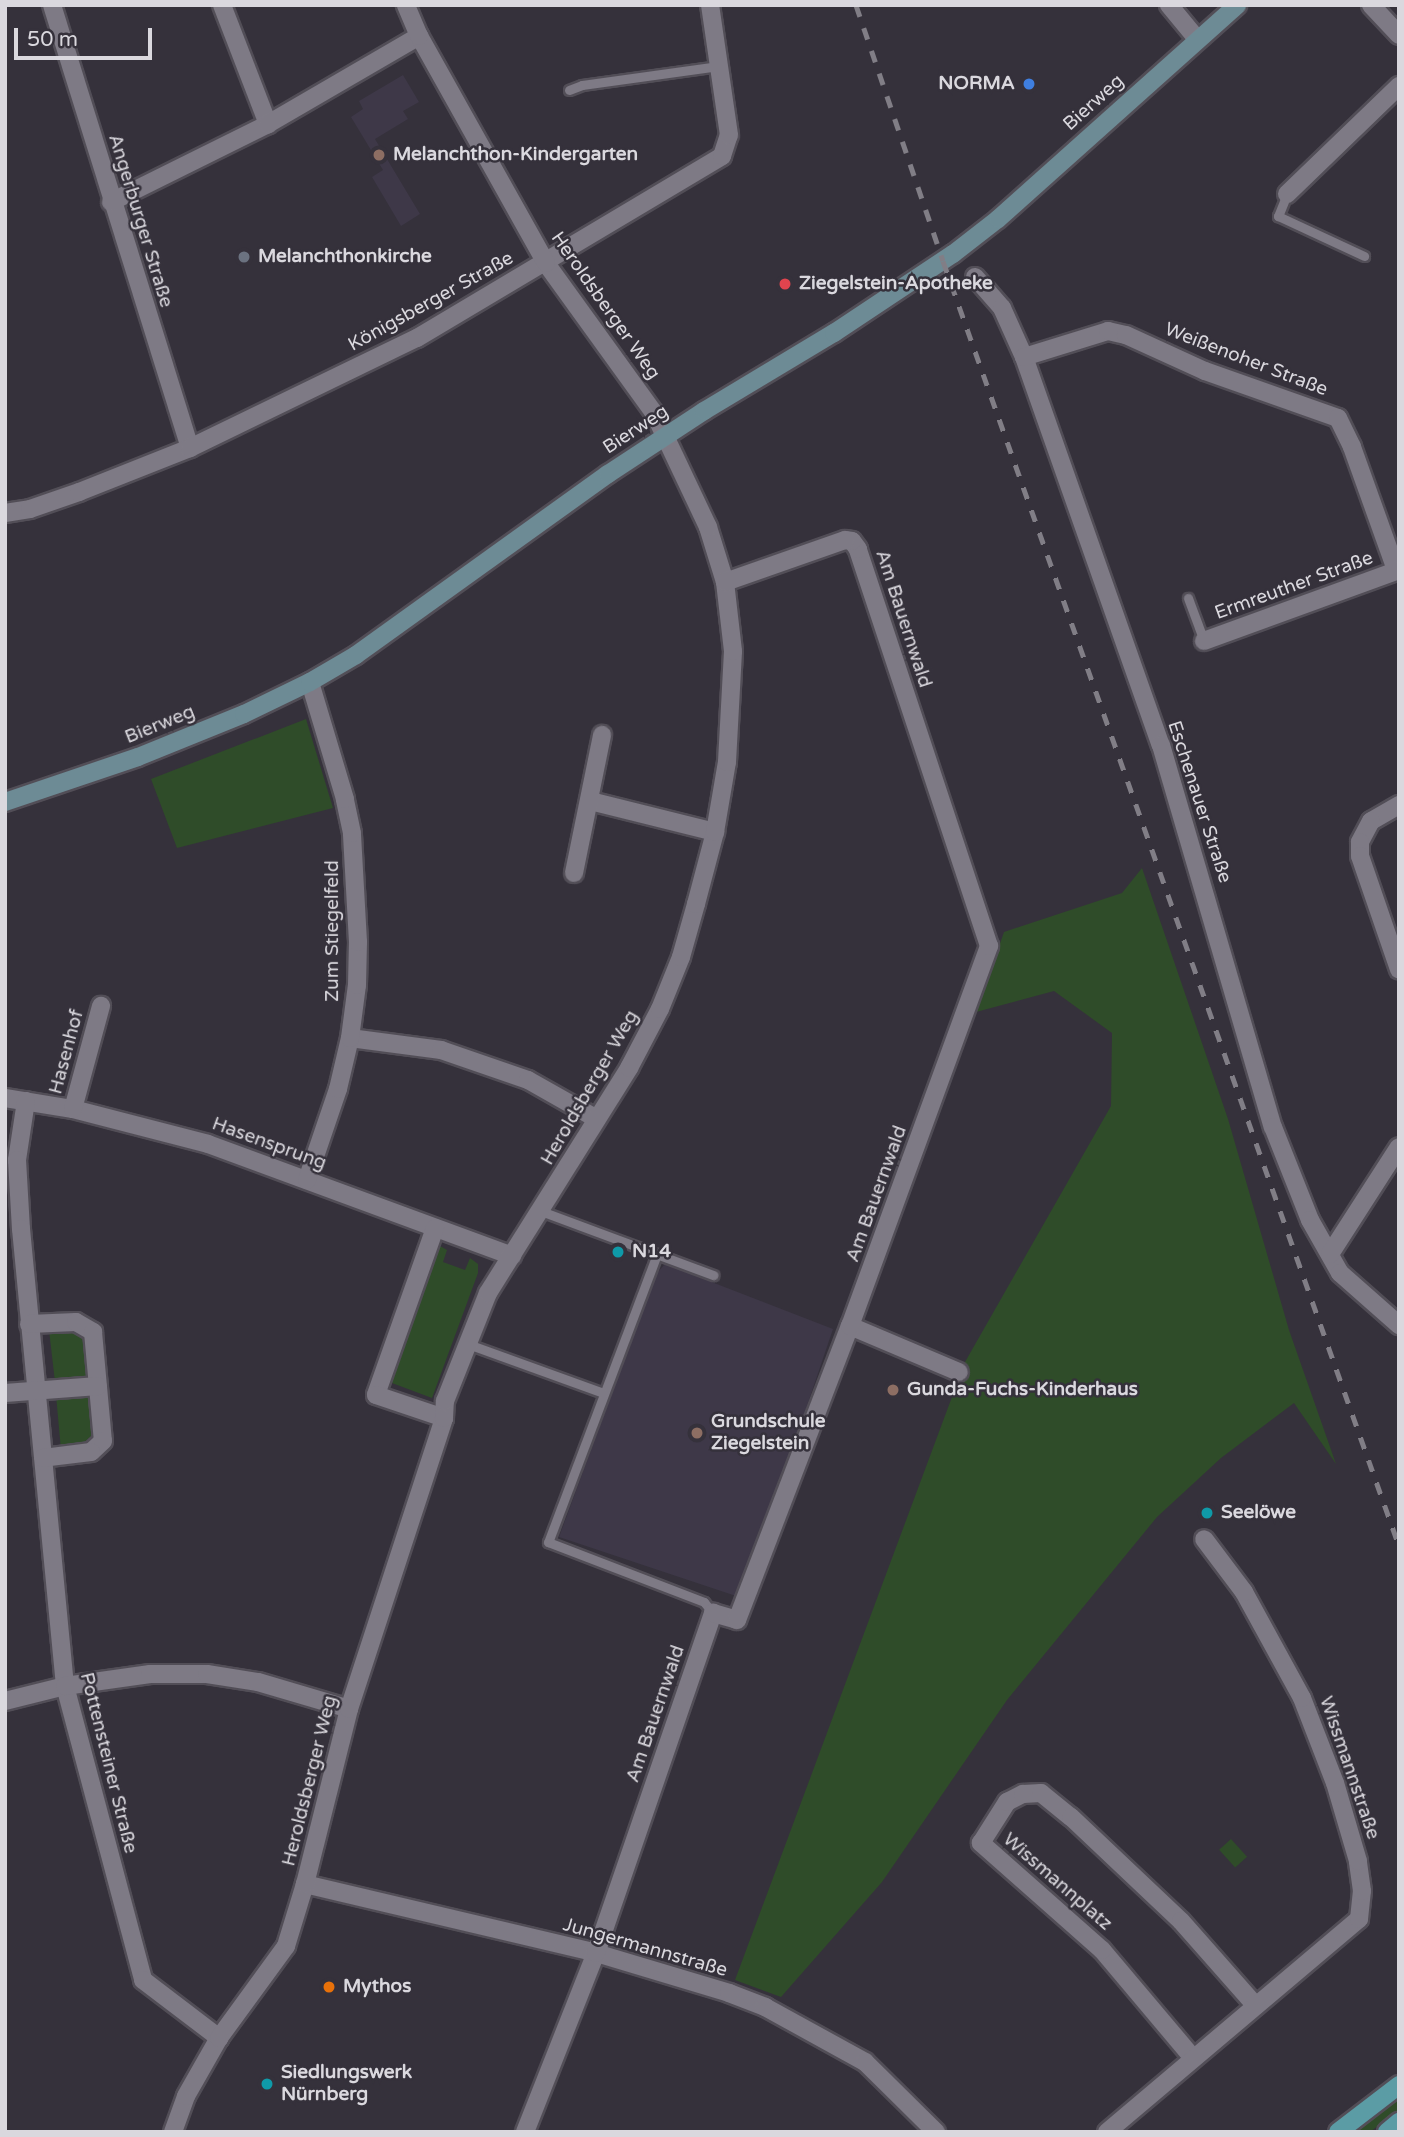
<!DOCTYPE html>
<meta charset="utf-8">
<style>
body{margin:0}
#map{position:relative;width:1404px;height:2137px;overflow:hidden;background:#35313b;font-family:"Varela Round",sans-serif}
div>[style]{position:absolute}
.built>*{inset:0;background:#3e3848}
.green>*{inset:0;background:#2f4c29;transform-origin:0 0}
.roads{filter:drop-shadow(2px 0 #524e57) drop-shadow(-2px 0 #524e57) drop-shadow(0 2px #524e57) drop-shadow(0 -2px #524e57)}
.lane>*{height:9px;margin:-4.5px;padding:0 4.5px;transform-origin:4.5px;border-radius:4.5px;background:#7e7a85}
.street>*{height:18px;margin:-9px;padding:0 9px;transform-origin:9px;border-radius:9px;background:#7e7a85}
.secondary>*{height:18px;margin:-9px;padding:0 9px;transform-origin:9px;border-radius:9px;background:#6d8b95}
.primary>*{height:18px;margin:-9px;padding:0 9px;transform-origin:9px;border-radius:9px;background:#5b9ca5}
.rail>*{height:5px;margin-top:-2.5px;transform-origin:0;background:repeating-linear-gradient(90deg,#817e86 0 12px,transparent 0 24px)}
.dots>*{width:19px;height:19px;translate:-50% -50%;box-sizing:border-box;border:4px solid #35313b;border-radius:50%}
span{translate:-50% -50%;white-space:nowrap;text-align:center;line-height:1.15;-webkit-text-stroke:5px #35313b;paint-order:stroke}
.poi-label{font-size:19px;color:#dad8de;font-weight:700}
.right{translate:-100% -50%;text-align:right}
.left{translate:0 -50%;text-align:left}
.street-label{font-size:19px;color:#dad8de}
.frame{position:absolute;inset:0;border:7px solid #dad8de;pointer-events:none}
.scale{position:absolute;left:14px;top:28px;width:138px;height:32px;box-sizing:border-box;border:4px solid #dad8de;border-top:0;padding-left:9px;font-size:21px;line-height:24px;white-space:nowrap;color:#dad8de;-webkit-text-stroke:5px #35313b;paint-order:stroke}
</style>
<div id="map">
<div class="built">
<i style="clip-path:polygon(403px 75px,419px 102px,403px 111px,408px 119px,375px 139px,420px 214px,401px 226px,372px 177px,383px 170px,351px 117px,363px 109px,359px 101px)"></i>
<i style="clip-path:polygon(665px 1264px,833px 1329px,742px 1598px,559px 1537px,656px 1274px)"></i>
</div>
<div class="green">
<i style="clip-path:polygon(306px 719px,333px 808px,177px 848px,151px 779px)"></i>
<i style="clip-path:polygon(1142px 868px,1228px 1119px,1289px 1330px,1336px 1464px,1294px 1403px,1221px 1458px,1157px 1517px,1007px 1700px,882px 1882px,781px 1997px,735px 1980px,965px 1362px,1111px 1106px,1112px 1033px,1054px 991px,976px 1012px,1004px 932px,1122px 893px)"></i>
<i style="clip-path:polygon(440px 1246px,447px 1250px,443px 1262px,465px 1270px,470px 1258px,478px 1264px,478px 1273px,432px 1398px,392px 1383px)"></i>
<i style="clip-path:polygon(76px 1329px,87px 1339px,90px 1369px,84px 1381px,55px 1382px,49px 1330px)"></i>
<i style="clip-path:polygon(86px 1392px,93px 1399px,96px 1432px,76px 1449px,61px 1450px,56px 1395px)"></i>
<i style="left:1231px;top:1839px;width:24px;height:16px;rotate:48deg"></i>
<i style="clip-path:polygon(1399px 2096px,1399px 2110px,1370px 2132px,1354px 2132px)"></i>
</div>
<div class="roads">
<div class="lane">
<i style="left:569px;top:90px;width:14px;rotate:-21deg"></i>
<i style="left:582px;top:85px;width:138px;rotate:-7.9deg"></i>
<i style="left:1287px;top:194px;width:24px;rotate:112deg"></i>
<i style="left:1278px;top:216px;width:95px;rotate:24.9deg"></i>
<i style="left:1188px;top:598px;width:46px;rotate:69.6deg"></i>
<i style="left:541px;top:1211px;width:184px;rotate:20.4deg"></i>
<i style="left:657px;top:1254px;width:308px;rotate:110.7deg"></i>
<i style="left:548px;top:1542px;width:167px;rotate:21deg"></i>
<i style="left:704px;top:1602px;width:14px;rotate:51deg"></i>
<i style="left:468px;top:1344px;width:144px;rotate:19.9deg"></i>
</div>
<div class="street">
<i style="left:52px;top:5px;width:464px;rotate:72.7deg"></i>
<i style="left:222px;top:5px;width:128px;rotate:68.9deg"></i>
<i style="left:1169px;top:5px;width:45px;rotate:50.4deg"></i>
<i style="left:1371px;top:5px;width:41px;rotate:47deg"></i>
<i style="left:1287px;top:194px;width:156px;rotate:-44deg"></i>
<i style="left:111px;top:202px;width:175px;rotate:-26.4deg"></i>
<i style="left:268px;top:124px;width:175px;rotate:-30.2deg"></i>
<i style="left:975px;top:277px;width:41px;rotate:48.9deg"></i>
<i style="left:1002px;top:308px;width:54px;rotate:65.8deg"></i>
<i style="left:1024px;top:357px;width:411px;rotate:70.6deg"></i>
<i style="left:1161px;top:745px;width:398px;rotate:73.7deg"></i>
<i style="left:1273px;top:1127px;width:100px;rotate:68.3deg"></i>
<i style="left:1310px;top:1220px;width:61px;rotate:60.5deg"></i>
<i style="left:1340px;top:1273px;width:79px;rotate:41.4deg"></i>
<i style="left:1024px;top:357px;width:88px;rotate:-17.2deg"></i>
<i style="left:1108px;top:331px;width:18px;rotate:13deg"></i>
<i style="left:1126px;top:335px;width:87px;rotate:24.5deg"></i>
<i style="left:1205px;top:371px;width:141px;rotate:19.5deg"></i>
<i style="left:1338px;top:418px;width:32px;rotate:64deg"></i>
<i style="left:1352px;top:447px;width:131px;rotate:70.3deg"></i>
<i style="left:5px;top:513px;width:25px;rotate:-9deg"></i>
<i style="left:30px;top:509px;width:52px;rotate:-19.1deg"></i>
<i style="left:79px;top:492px;width:119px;rotate:-21.6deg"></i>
<i style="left:190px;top:448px;width:252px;rotate:-25.9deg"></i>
<i style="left:417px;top:338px;width:355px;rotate:-30.8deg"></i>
<i style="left:722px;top:156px;width:22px;rotate:-72deg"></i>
<i style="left:729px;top:135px;width:131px;rotate:-98.3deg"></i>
<i style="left:1204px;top:641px;width:208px;rotate:-20deg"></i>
<i style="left:590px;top:801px;width:129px;rotate:13.9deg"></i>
<i style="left:1399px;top:805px;width:32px;rotate:150deg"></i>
<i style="left:1371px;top:821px;width:24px;rotate:118deg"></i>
<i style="left:1360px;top:842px;width:14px;rotate:90deg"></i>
<i style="left:1360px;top:856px;width:120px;rotate:71deg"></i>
<i style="left:574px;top:873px;width:141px;rotate:-78.5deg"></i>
<i style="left:350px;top:1038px;width:92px;rotate:7.5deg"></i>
<i style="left:441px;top:1050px;width:92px;rotate:19deg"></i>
<i style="left:528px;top:1080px;width:79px;rotate:29.5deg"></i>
<i style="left:5px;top:1098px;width:69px;rotate:9.2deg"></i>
<i style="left:73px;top:1109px;width:139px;rotate:14.5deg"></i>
<i style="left:208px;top:1144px;width:324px;rotate:20.2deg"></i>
<i style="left:26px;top:1101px;width:60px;rotate:98.7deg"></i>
<i style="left:17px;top:1160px;width:69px;rotate:86.7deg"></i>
<i style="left:21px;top:1229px;width:459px;rotate:84.5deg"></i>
<i style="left:65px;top:1686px;width:304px;rotate:75.1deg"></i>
<i style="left:143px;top:1980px;width:96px;rotate:37.3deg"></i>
<i style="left:73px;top:1109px;width:107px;rotate:-74.8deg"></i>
<i style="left:307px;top:1180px;width:96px;rotate:-71.2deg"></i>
<i style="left:338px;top:1089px;width:52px;rotate:-76.8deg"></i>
<i style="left:350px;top:1038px;width:53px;rotate:-82.5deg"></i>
<i style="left:357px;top:985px;width:43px;rotate:-88.7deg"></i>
<i style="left:358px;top:942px;width:109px;rotate:-93.2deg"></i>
<i style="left:352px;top:833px;width:35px;rotate:-102deg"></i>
<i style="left:345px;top:799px;width:122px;rotate:-106.7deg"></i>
<i style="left:435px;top:1228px;width:177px;rotate:109.5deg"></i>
<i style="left:376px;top:1395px;width:72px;rotate:18.7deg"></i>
<i style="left:1330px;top:1254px;width:127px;rotate:-57.2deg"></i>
<i style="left:29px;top:1324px;width:47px;rotate:-2.4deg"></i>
<i style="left:76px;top:1322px;width:20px;rotate:30deg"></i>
<i style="left:93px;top:1332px;width:109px;rotate:84.8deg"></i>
<i style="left:103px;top:1441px;width:16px;rotate:137deg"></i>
<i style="left:91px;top:1452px;width:48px;rotate:172.9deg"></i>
<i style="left:850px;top:1326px;width:118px;rotate:22.9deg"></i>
<i style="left:5px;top:1393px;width:93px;rotate:-4.3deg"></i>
<i style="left:5px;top:1701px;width:62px;rotate:-14deg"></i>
<i style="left:65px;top:1686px;width:86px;rotate:-8deg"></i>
<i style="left:150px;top:1674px;width:57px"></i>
<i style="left:207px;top:1674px;width:52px;rotate:8.9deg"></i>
<i style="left:258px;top:1682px;width:95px;rotate:16.5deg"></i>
<i style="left:305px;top:1884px;width:299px;rotate:13.3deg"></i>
<i style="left:596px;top:1953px;width:139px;rotate:16.7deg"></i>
<i style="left:729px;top:1993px;width:39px;rotate:21deg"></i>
<i style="left:765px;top:2007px;width:114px;rotate:28.8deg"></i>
<i style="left:865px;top:2062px;width:100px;rotate:44.6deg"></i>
<i style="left:1193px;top:2058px;width:141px;rotate:-130.1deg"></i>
<i style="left:1102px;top:1950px;width:162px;rotate:-138.5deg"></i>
<i style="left:981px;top:1843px;width:49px;rotate:-57.6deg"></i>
<i style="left:1007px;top:1802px;width:18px;rotate:-27deg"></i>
<i style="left:1023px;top:1794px;width:18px;rotate:-3deg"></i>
<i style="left:1041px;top:1793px;width:38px;rotate:39deg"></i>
<i style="left:1071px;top:1817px;width:151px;rotate:43.4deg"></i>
<i style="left:1181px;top:1921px;width:113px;rotate:48.6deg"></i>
<i style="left:173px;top:2132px;width:38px;rotate:-70deg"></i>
<i style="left:186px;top:2096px;width:67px;rotate:-60.4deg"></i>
<i style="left:219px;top:2038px;width:114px;rotate:-53.9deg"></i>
<i style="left:286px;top:1946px;width:65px;rotate:-73deg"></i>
<i style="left:305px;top:1884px;width:180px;rotate:-75.9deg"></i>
<i style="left:349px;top:1709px;width:306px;rotate:-71.9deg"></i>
<i style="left:444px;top:1418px;width:17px;rotate:-87deg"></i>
<i style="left:445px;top:1401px;width:116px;rotate:-68.3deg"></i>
<i style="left:488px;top:1293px;width:266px;rotate:-57.9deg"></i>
<i style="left:629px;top:1068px;width:67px;rotate:-62.3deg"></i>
<i style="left:660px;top:1009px;width:56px;rotate:-68deg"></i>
<i style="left:681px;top:957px;width:55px;rotate:-74.2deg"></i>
<i style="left:696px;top:904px;width:74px;rotate:-75.2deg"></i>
<i style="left:715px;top:832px;width:71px;rotate:-80.3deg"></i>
<i style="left:727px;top:762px;width:111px;rotate:-86.9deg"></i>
<i style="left:733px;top:651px;width:69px;rotate:-96.6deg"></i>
<i style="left:725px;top:582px;width:58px;rotate:-107.2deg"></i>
<i style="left:708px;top:527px;width:126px;rotate:-115.3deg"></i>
<i style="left:654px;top:413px;width:185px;rotate:-125.8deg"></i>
<i style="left:546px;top:263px;width:260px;rotate:-119.2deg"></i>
<i style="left:419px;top:36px;width:34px;rotate:-113deg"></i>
<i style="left:525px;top:2132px;width:193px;rotate:-68.4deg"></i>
<i style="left:596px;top:1953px;width:360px;rotate:-71deg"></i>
<i style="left:713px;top:1613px;width:25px;rotate:16deg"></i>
<i style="left:737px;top:1620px;width:315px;rotate:-69deg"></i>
<i style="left:850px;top:1326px;width:405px;rotate:-69.9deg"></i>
<i style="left:989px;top:946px;width:418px;rotate:-108.3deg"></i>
<i style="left:858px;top:549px;width:10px;rotate:-127deg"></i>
<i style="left:852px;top:541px;width:7px;rotate:-172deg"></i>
<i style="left:845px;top:540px;width:127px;rotate:160.7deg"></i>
<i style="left:1107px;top:2132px;width:330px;rotate:-40.2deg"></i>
<i style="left:1359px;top:1919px;width:28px;rotate:-84deg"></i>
<i style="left:1362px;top:1891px;width:30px;rotate:-98deg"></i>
<i style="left:1358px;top:1861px;width:81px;rotate:-106.4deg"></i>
<i style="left:1335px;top:1783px;width:91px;rotate:-111.2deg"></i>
<i style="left:1302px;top:1698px;width:121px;rotate:-118.7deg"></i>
<i style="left:1244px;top:1592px;width:66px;rotate:-127deg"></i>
</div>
<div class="secondary">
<i style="left:5px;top:802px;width:140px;rotate:-18.7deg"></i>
<i style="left:138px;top:757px;width:114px;rotate:-22.1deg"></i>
<i style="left:244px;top:714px;width:73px;rotate:-25.9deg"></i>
<i style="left:310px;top:682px;width:53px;rotate:-30.4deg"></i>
<i style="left:356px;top:655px;width:310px;rotate:-35.7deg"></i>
<i style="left:608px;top:474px;width:115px;rotate:-33.3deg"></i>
<i style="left:704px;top:411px;width:152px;rotate:-31deg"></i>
<i style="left:834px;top:333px;width:143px;rotate:-33.6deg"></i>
<i style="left:953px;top:254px;width:57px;rotate:-37.9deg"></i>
<i style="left:998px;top:219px;width:321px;rotate:-41.8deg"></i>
</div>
<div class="primary">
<i style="left:1338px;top:2132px;width:77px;rotate:-37.6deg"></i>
<i style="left:1387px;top:2132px;width:16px;rotate:-40deg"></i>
</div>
</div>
<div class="rail">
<i style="left:856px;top:5px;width:270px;rotate:71.2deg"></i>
<i style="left:943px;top:261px;width:1364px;rotate:70.46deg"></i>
</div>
<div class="dots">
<i style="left:1029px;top:84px;background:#3f7fe0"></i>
<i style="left:379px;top:155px;background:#8d6e63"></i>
<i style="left:244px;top:257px;background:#6b7280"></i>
<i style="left:785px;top:284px;background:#e0444e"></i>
<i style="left:618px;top:1252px;background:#0f9aa8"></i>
<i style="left:893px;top:1390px;background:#8d6e63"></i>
<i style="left:697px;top:1433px;background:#8d6e63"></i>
<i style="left:1207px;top:1513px;background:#0f9aa8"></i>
<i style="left:329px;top:1987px;background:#e8710a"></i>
<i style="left:267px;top:2084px;background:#0f9aa8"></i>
</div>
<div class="poi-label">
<span class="right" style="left:1015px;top:84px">NORMA</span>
<span class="left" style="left:393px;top:155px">Melanchthon-Kindergarten</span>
<span class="left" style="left:258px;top:257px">Melanchthonkirche</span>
<span class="left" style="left:799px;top:284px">Ziegelstein-Apotheke</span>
<span class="left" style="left:632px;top:1252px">N14</span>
<span class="left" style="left:907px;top:1390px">Gunda-Fuchs-Kinderhaus</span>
<span class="left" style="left:711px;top:1433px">Grundschule<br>Ziegelstein</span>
<span class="left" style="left:1221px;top:1513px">Seelöwe</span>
<span class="left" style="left:343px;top:1987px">Mythos</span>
<span class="left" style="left:281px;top:2084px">Siedlungswerk<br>Nürnberg</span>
</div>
<div class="street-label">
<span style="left:1094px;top:103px;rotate:-42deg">Bierweg</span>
<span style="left:140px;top:221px;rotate:73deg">Angerburger Straße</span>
<span style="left:431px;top:302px;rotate:-29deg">Königsberger Straße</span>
<span style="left:605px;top:306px;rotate:55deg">Heroldsberger Weg</span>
<span style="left:1246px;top:360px;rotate:21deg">Weißenoher Straße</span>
<span style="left:636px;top:430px;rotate:-33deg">Bierweg</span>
<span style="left:1294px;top:586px;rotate:-20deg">Ermreuther Straße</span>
<span style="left:903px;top:619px;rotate:72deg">Am Bauernwald</span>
<span style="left:160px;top:725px;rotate:-22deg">Bierweg</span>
<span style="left:1199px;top:802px;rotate:72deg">Eschenauer Straße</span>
<span style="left:333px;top:931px;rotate:-90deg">Zum Stiegelfeld</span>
<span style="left:67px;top:1052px;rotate:-75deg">Hasenhof</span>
<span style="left:590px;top:1088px;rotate:-60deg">Heroldsberger Weg</span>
<span style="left:269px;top:1144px;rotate:20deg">Hasensprung</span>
<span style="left:877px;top:1194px;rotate:-70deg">Am Bauernwald</span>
<span style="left:656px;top:1714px;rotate:-71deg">Am Bauernwald</span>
<span style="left:108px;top:1763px;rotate:76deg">Pottensteiner Straße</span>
<span style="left:1349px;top:1768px;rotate:71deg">Wissmannstraße</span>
<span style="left:310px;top:1781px;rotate:-76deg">Heroldsberger Weg</span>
<span style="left:1057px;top:1882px;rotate:41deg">Wissmannplatz</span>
<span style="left:645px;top:1948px;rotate:16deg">Jungermannstraße</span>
</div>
<div class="frame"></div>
<div class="scale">50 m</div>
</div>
